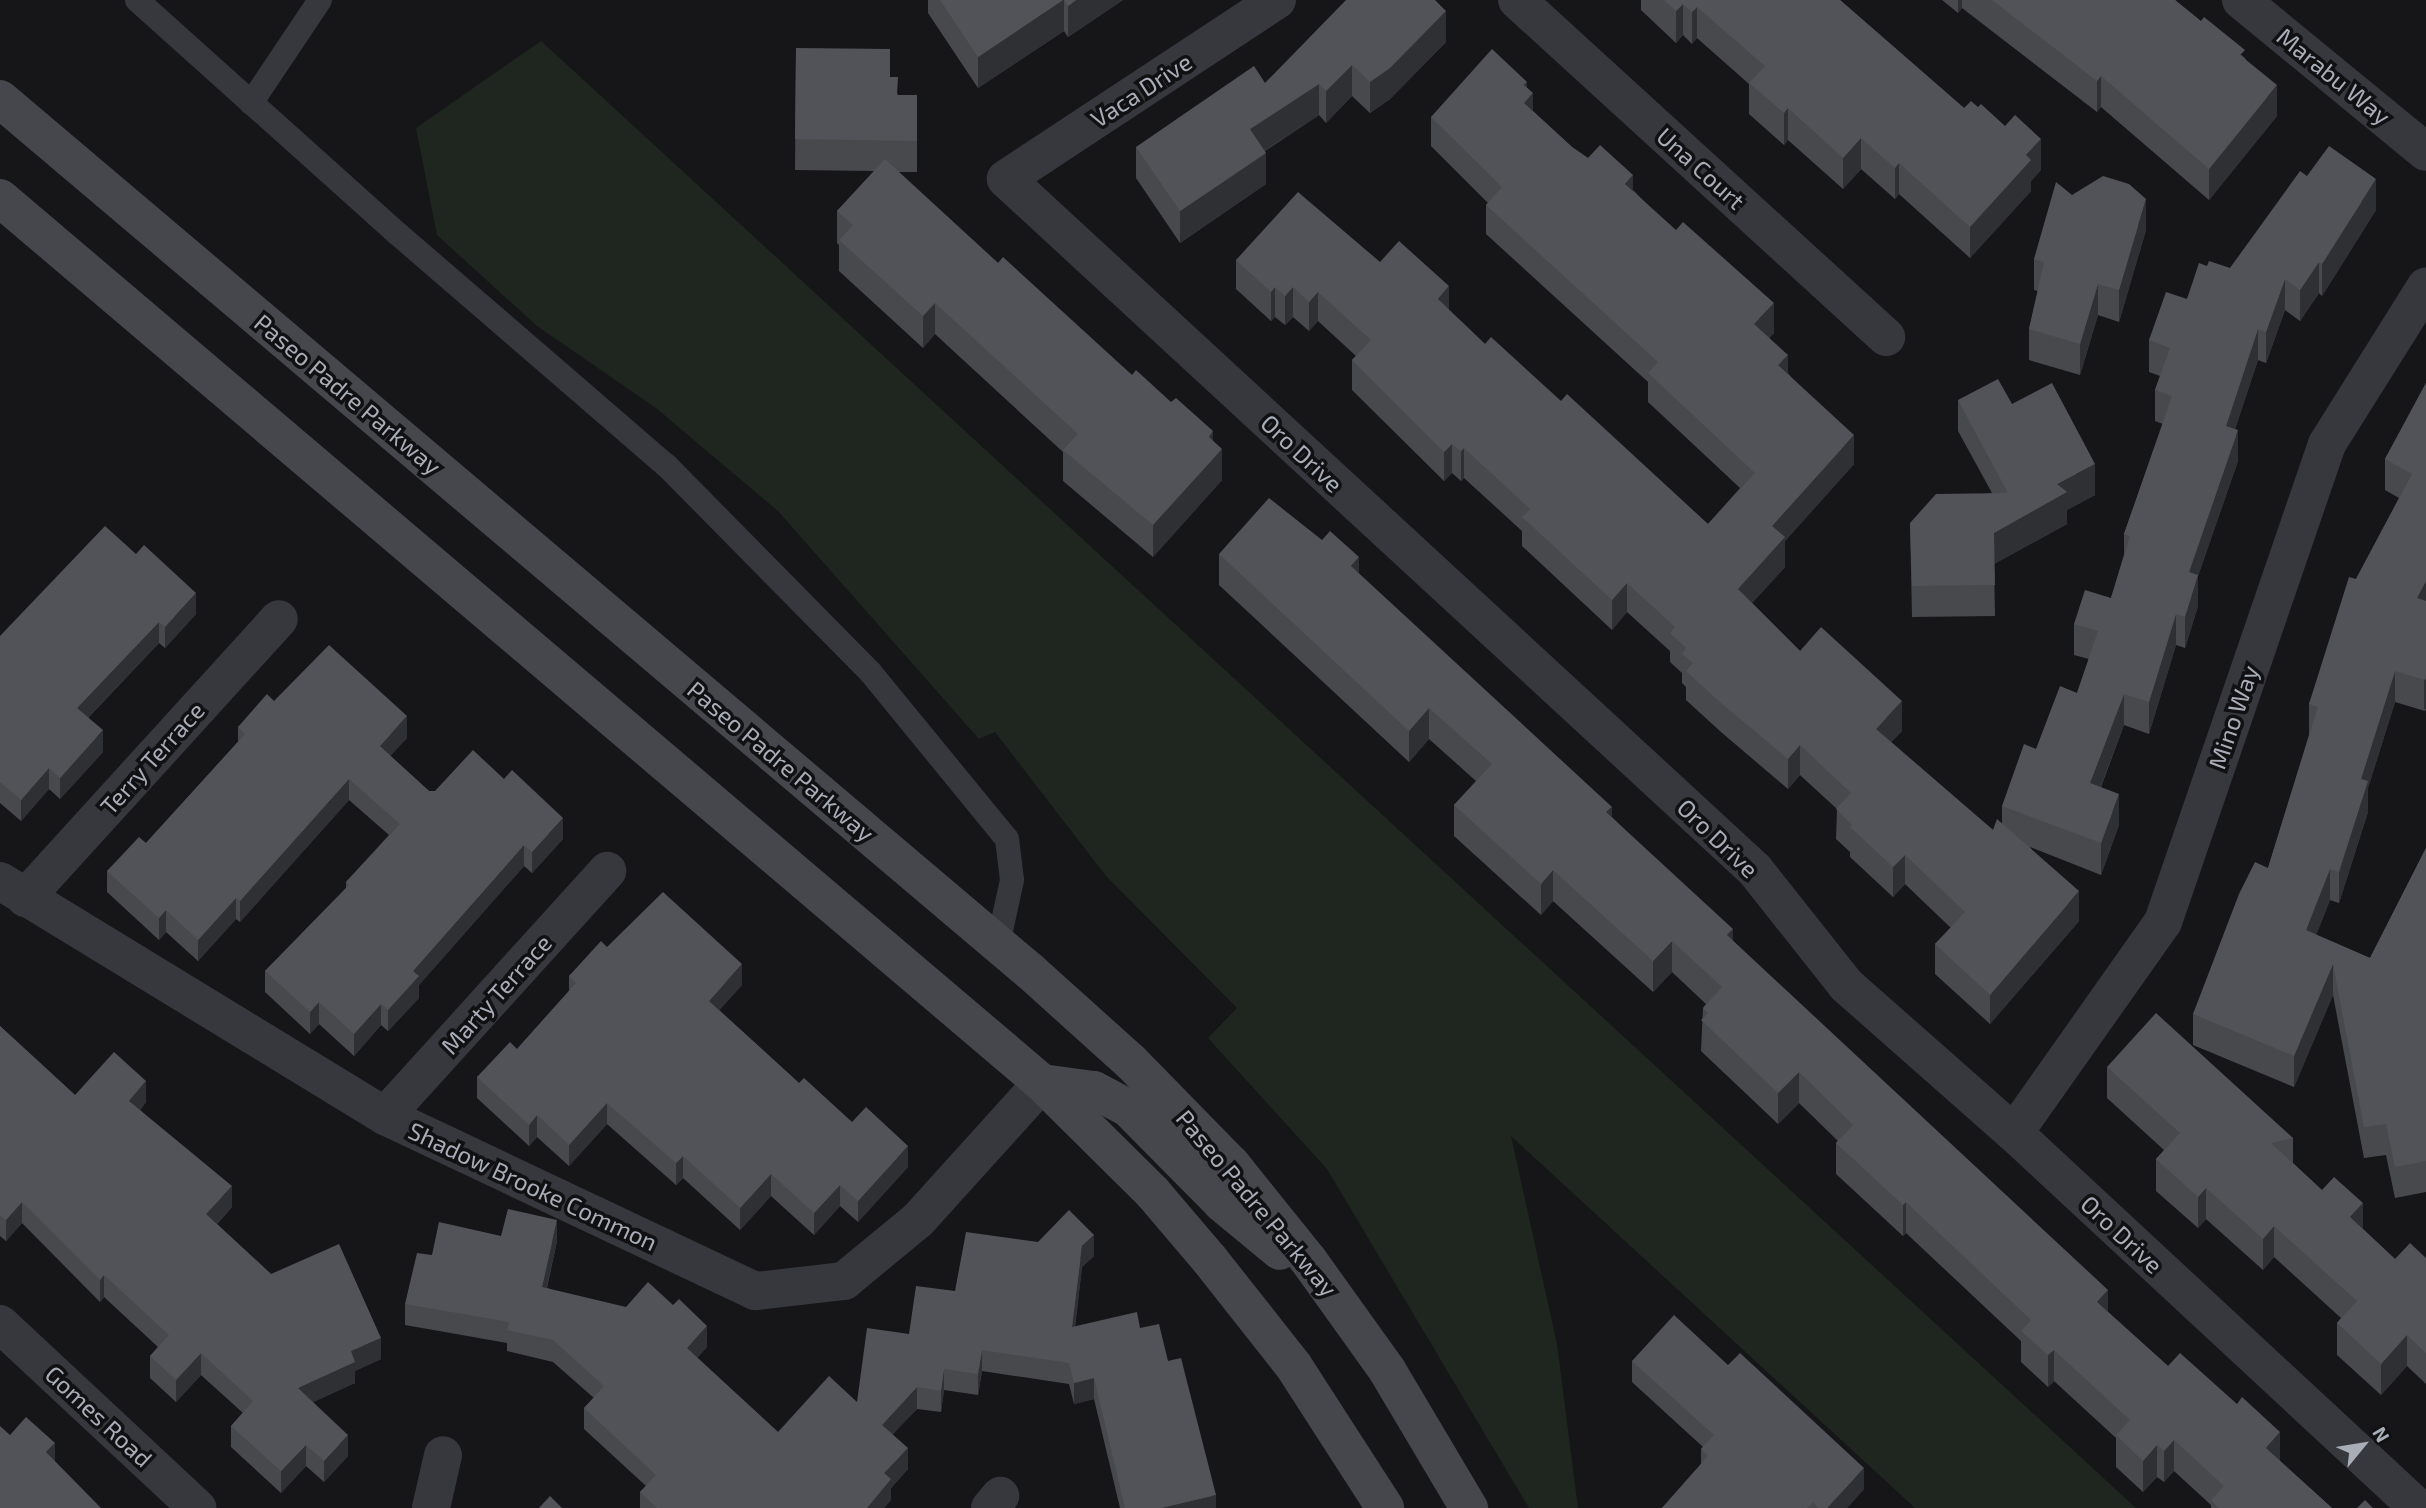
<!DOCTYPE html>
<style>
body{margin:0}
#map{position:relative;width:2426px;height:1508px;overflow:hidden;background:#161618;font-family:"Exo 2",sans-serif}
div>[style]{position:absolute}
.green>*{inset:0;background:#1e261f}
.service>*{height:24px;margin:-12px;padding:0 12px;transform-origin:12px;border-radius:12px;background:#37383d}
.minor>*{height:38px;margin:-19px;padding:0 19px;transform-origin:19px;border-radius:19px;background:#37383d}
.secondary>*{height:38px;margin:-19px;padding:0 19px;transform-origin:19px;border-radius:19px;background:#45474d}
.wall>*{inset:0;background:#47494d}
.shaded-wall>*{inset:0;background:#2f3033;transform-origin:0 0}
.building>*{inset:0;background:#525359}
span{translate:-50% -50%;white-space:nowrap;text-align:center;line-height:1.15;-webkit-text-stroke:7px #111113;paint-order:stroke}
.street-label{font-size:24px;color:#a8adb8}
.north{position:absolute;left:2328px;top:1410px;width:70px;height:70px;-webkit-text-stroke:5px #111113;paint-order:stroke;rotate:60deg;font-size:19px;font-weight:700;line-height:28px;text-align:center;color:#a8adb8}
.north::after{content:'';display:block;margin:auto;width:24px;height:32px;background:#a8adb8;clip-path:polygon(50% 0,100% 100%,50% 72%,0 100%)}
</style>
<div id="map">
<div class="green">
<i style="clip-path:polygon(541px 41px,577px 74px,2136px 1508px,1915px 1508px,1511px 1136px,1557px 1344px,1578px 1508px,1529px 1508px,1327px 1169px,1208px 1038px,1237px 1008px,1106px 876px,995px 732px,979px 739px,778px 511px,656px 408px,537px 326px,437px 235px,416px 128px)"></i>
</div>
<div class="service">
<i style="left:137px;top:0;width:351px;rotate:41.9deg"></i>
<i style="left:398px;top:234px;width:354px;rotate:40.8deg"></i>
<i style="left:666px;top:465px;width:292px;rotate:45.4deg"></i>
<i style="left:871px;top:673px;width:215px;rotate:50.7deg"></i>
<i style="left:1007px;top:839px;width:41px;rotate:83deg"></i>
<i style="left:1012px;top:880px;width:66px;rotate:102.3deg"></i>
<i style="left:251px;top:103px;width:124px;rotate:-56.2deg"></i>
</div>
<div class="minor">
<i style="left:1277px;top:0;width:325px;rotate:146.6deg"></i>
<i style="left:1006px;top:179px;width:1019px;rotate:42.69deg"></i>
<i style="left:1755px;top:870px;width:147px;rotate:51.6deg"></i>
<i style="left:1846px;top:985px;width:224px;rotate:41.4deg"></i>
<i style="left:2014px;top:1133px;width:551px;rotate:42.87deg"></i>
<i style="left:1517px;top:0;width:500px;rotate:42.4deg"></i>
<i style="left:2241px;top:0;width:239px;rotate:39.4deg"></i>
<i style="left:0;top:881px;width:451px;rotate:31.4deg"></i>
<i style="left:385px;top:1116px;width:410px;rotate:25.3deg"></i>
<i style="left:756px;top:1291px;width:89px;rotate:-6.5deg"></i>
<i style="left:844px;top:1281px;width:96px;rotate:-39.5deg"></i>
<i style="left:918px;top:1220px;width:185px;rotate:-47.9deg"></i>
<i style="left:25px;top:898px;width:377px;rotate:-47.7deg"></i>
<i style="left:385px;top:1116px;width:331px;rotate:-47.8deg"></i>
<i style="left:2014px;top:1133px;width:258px;rotate:-54.8deg"></i>
<i style="left:2163px;top:922px;width:505px;rotate:-71.06deg"></i>
<i style="left:2327px;top:444px;width:186px;rotate:-57.9deg"></i>
<i style="left:0;top:1324px;width:270px;rotate:43deg"></i>
<i style="left:431px;top:1508px;width:54px;rotate:-77.2deg"></i>
<i style="left:990px;top:1508px;width:16px;rotate:-50deg"></i>
</div>
<div class="secondary">
<i style="left:0;top:99px;width:1351px;rotate:40.26deg"></i>
<i style="left:1031px;top:972px;width:135px;rotate:42deg"></i>
<i style="left:1131px;top:1062px;width:143px;rotate:45.6deg"></i>
<i style="left:1231px;top:1164px;width:124px;rotate:51.2deg"></i>
<i style="left:1309px;top:1261px;width:134px;rotate:54.4deg"></i>
<i style="left:1387px;top:1370px;width:161px;rotate:59.3deg"></i>
<i style="left:0;top:198px;width:1367px;rotate:40.34deg"></i>
<i style="left:1042px;top:1083px;width:156px;rotate:44.7deg"></i>
<i style="left:1153px;top:1193px;width:88px;rotate:49.6deg"></i>
<i style="left:1210px;top:1260px;width:134px;rotate:51.7deg"></i>
<i style="left:1293px;top:1365px;width:170px;rotate:57.2deg"></i>
<i style="left:1042px;top:1083px;width:52px;rotate:7.7deg"></i>
<i style="left:1094px;top:1090px;width:38px;rotate:28deg"></i>
<i style="left:1128px;top:1108px;width:134px;rotate:45.3deg"></i>
<i style="left:1222px;top:1203px;width:75px;rotate:39.6deg"></i>
</div>
<div class="wall">
<i style="clip-path:polygon(928px 0,1123px 0,1068px 37px,1064px 31px,978px 88px,928px 13px)"></i>
<i style="clip-path:polygon(1641px 0,1840px 0,1964px 108px,2041px 170px,2031px 181px,2031px 191px,1970px 258px,1899px 194px,1895px 199px,1861px 169px,1843px 189px,1788px 140px,1784px 145px,1749px 114px,1749px 84px,1697px 38px,1692px 44px,1683px 35px,1676px 43px,1641px 10px)"></i>
<i style="clip-path:polygon(1942px 0,2175px 0,2245px 58px,2277px 116px,2209px 200px,2101px 107px,2097px 112px,1962px 8px,1958px 13px)"></i>
<i style="clip-path:polygon(1446px 42px,1390px 99px,1370px 113px,1352px 96px,1326px 123px,1319px 115px,1265px 151px,1266px 184px,1180px 243px,1136px 178px,1136px 147px,1265px 83px)"></i>
<i style="clip-path:polygon(796px 48px,890px 77px,898px 95px,917px 95px,917px 172px,898px 172px,998px 263px,1132px 375px,1213px 441px,1222px 480px,1153px 557px,1063px 481px,1063px 452px,935px 334px,923px 348px,839px 271px,839px 245px,837px 243px,837px 211px,874px 171px,795px 170px)"></i>
<i style="clip-path:polygon(1527px 88px,1533px 111px,1572px 147px,1633px 190px,1774px 333px,1769px 338px,1788px 373px,1854px 464px,1785px 541px,1785px 567px,1752px 603px,1800px 651px,1902px 731px,1891px 742px,1993px 830px,2002px 823px,2002px 806px,2036px 749px,2077px 693px,2089px 659px,2074px 655px,2074px 624px,2111px 598px,2124px 555px,2124px 534px,2163px 424px,2155px 421px,2155px 390px,2160px 376px,2149px 372px,2149px 340px,2187px 299px,2207px 266px,2230px 268px,2307px 176px,2376px 210px,2322px 296px,2319px 293px,2300px 321px,2285px 310px,2266px 363px,2258px 360px,2235px 429px,2238px 461px,2198px 576px,2198px 606px,2185px 648px,2176px 645px,2149px 734px,2124px 725px,2101px 787px,2119px 825px,2101px 875px,2030px 847px,2079px 921px,1990px 1024px,1935px 974px,1935px 944px,1951px 928px,1905px 884px,1893px 897px,1850px 857px,1850px 852px,1836px 839px,1837px 809px,1800px 775px,1788px 789px,1721px 732px,1686px 700px,1686px 687px,1682px 683px,1682px 673px,1670px 662px,1670px 651px,1627px 612px,1612px 630px,1522px 546px,1522px 531px,1464px 478px,1461px 481px,1452px 473px,1444px 481px,1352px 390px,1352px 360px,1356px 356px,1318px 321px,1309px 331px,1293px 317px,1285px 325px,1275px 317px,1271px 321px,1236px 289px,1236px 260px,1380px 262px,1449px 310px,1485px 344px,1561px 401px,1708px 524px,1740px 488px,1648px 402px,1648px 382px,1486px 234px,1486px 205px,1488px 203px,1431px 146px,1431px 117px)"></i>
<i style="clip-path:polygon(2072px 195px,2146px 230px,2119px 322px,2098px 315px,2080px 375px,2029px 360px,2029px 329px,2038px 291px,2034px 290px,2034px 259px)"></i>
<i style="clip-path:polygon(2426px 383px,2426px 709px,2425px 711px,2395px 702px,2368px 788px,2368px 812px,2339px 903px,2330px 900px,2316px 935px,2370px 958px,2426px 848px,2426px 1192px,2395px 1198px,2386px 1155px,2364px 1158px,2333px 995px,2294px 1087px,2193px 1045px,2193px 1014px,2268px 868px,2309px 735px,2309px 704px,2356px 579px,2399px 498px,2385px 490px,2385px 459px)"></i>
<i style="clip-path:polygon(1958px 400px,2012px 404px,2095px 495px,2067px 510px,2067px 524px,1994px 564px,1995px 616px,1912px 617px,1910px 523px,1992px 493px,1958px 431px)"></i>
<i style="clip-path:polygon(1219px 554px,1359px 574px,1612px 817px,1733px 941px,2108px 1312px,2168px 1366px,2280px 1461px,2332px 1508px,2211px 1508px,2211px 1505px,2174px 1471px,2164px 1482px,2157px 1477px,2143px 1492px,2116px 1467px,2116px 1438px,2054px 1381px,2048px 1387px,2021px 1362px,2021px 1341px,1906px 1233px,1903px 1236px,1836px 1174px,1836px 1143px,1838px 1141px,1799px 1103px,1778px 1124px,1701px 1051px,1703px 1008px,1706px 1004px,1672px 972px,1653px 992px,1553px 901px,1541px 915px,1454px 836px,1454px 805px,1476px 781px,1429px 739px,1409px 762px,1219px 585px)"></i>
<i style="clip-path:polygon(196px 614px,165px 648px,159px 643px,88px 718px,103px 752px,60px 799px,49px 789px,21px 821px,0 803px,0 636px)"></i>
<i style="clip-path:polygon(274px 701px,407px 738px,390px 756px,429px 791px,563px 839px,532px 873px,524px 866px,419px 985px,419px 998px,388px 1031px,381px 1025px,354px 1056px,319px 1024px,310px 1034px,265px 992px,265px 971px,346px 888px,346px 882px,389px 835px,349px 800px,240px 922px,236px 919px,198px 961px,166px 932px,159px 940px,107px 892px,107px 871px,146px 843px,238px 742px,238px 727px)"></i>
<i style="clip-path:polygon(607px 947px,742px 985px,719px 1010px,799px 1083px,852px 1122px,908px 1167px,858px 1222px,840px 1206px,814px 1235px,771px 1196px,740px 1230px,683px 1178px,676px 1185px,607px 1124px,569px 1166px,537px 1137px,529px 1146px,477px 1098px,477px 1077px,517px 1049px,569px 991px,569px 976px)"></i>
<i style="clip-path:polygon(0 1026px,75px 1095px,146px 1102px,140px 1110px,232px 1207px,217px 1224px,271px 1274px,381px 1359px,355px 1371px,355px 1383px,313px 1402px,348px 1456px,324px 1482px,306px 1466px,281px 1493px,231px 1447px,231px 1426px,243px 1413px,201px 1375px,176px 1402px,150px 1378px,150px 1356px,158px 1347px,104px 1297px,100px 1302px,22px 1223px,6px 1241px,0 1236px)"></i>
<i style="clip-path:polygon(2107px 1067px,2293px 1138px,2293px 1163px,2395px 1259px,2426px 1258px,2426px 1384px,2407px 1366px,2381px 1395px,2337px 1355px,2337px 1323px,2341px 1318px,2274px 1257px,2263px 1270px,2206px 1219px,2198px 1228px,2156px 1191px,2156px 1159px,2164px 1150px,2107px 1098px)"></i>
<i style="clip-path:polygon(501px 1236px,557px 1241px,547px 1288px,707px 1347px,697px 1358px,778px 1432px,857px 1402px,909px 1334px,955px 1291px,1094px 1256px,1082px 1267px,1075px 1327px,1140px 1328px,1168px 1361px,1216px 1508px,1120px 1508px,1094px 1399px,1074px 1404px,1069px 1384px,982px 1371px,978px 1395px,944px 1390px,941px 1412px,917px 1409px,892px 1434px,908px 1469px,891px 1488px,891px 1500px,884px 1508px,640px 1508px,640px 1492px,646px 1486px,584px 1429px,584px 1408px,594px 1398px,553px 1362px,507px 1351px,507px 1343px,405px 1325px,405px 1304px)"></i>
<i style="clip-path:polygon(1632px 1361px,1728px 1365px,1864px 1489px,1847px 1508px,1662px 1508px,1701px 1464px,1701px 1449px,1703px 1447px,1632px 1382px)"></i>
</div>
<div class="shaded-wall">
<i style="clip-path:polygon(1063px 0,1064px 0,1064px 31px,978px 88px,978px 57px)"></i>
<i style="clip-path:polygon(1076px 0,1123px 0,1068px 37px,1068px 6px)"></i>
<i style="clip-path:polygon(1958px 0,1962px 0,1962px 8px,1958px 13px)"></i>
<i style="clip-path:polygon(1683px 4px,1683px 35px,1676px 43px,1676px 11px)"></i>
<i style="clip-path:polygon(1697px 7px,1697px 38px,1692px 44px,1692px 12px)"></i>
<i style="clip-path:polygon(1446px 11px,1446px 42px,1390px 99px,1370px 113px,1370px 82px)"></i>
<i style="clip-path:polygon(1352px 65px,1352px 96px,1326px 123px,1326px 91px)"></i>
<i style="clip-path:polygon(2101px 76px,2101px 107px,2097px 112px,2097px 81px)"></i>
<i style="clip-path:polygon(1527px 82px,1527px 99px,1533px 93px,1533px 123px,1524px 132px,1524px 85px)"></i>
<i style="clip-path:polygon(1319px 84px,1319px 115px,1250px 160px,1250px 129px)"></i>
<i style="clip-path:polygon(2277px 85px,2277px 116px,2209px 200px,2209px 169px)"></i>
<i style="clip-path:polygon(1788px 108px,1788px 140px,1784px 145px,1784px 113px)"></i>
<i style="clip-path:polygon(1861px 138px,1861px 169px,1843px 189px,1843px 158px)"></i>
<i style="clip-path:polygon(2041px 139px,2041px 170px,2031px 181px,2031px 191px,1970px 258px,1970px 227px,2026px 155px)"></i>
<i style="clip-path:polygon(1266px 153px,1266px 184px,1180px 243px,1180px 211px)"></i>
<i style="clip-path:polygon(1899px 163px,1899px 194px,1895px 199px,1895px 168px)"></i>
<i style="clip-path:polygon(1633px 175px,1633px 205px,1625px 184px)"></i>
<i style="clip-path:polygon(2376px 179px,2376px 210px,2322px 296px,2322px 264px)"></i>
<i style="clip-path:polygon(2146px 199px,2146px 230px,2119px 322px,2119px 290px)"></i>
<i style="clip-path:polygon(2319px 262px,2319px 293px,2300px 321px,2300px 290px)"></i>
<i style="clip-path:polygon(2285px 279px,2285px 310px,2266px 363px,2266px 332px)"></i>
<i style="clip-path:polygon(2098px 284px,2098px 315px,2080px 375px,2080px 344px)"></i>
<i style="clip-path:polygon(1449px 286px,1449px 316px,1438px 299px)"></i>
<i style="clip-path:polygon(1275px 287px,1275px 317px,1271px 321px,1271px 292px)"></i>
<i style="clip-path:polygon(1293px 287px,1293px 317px,1285px 325px,1285px 296px)"></i>
<i style="clip-path:polygon(1318px 292px,1318px 321px,1309px 331px,1309px 302px)"></i>
<i style="clip-path:polygon(935px 303px,935px 334px,923px 348px,923px 316px)"></i>
<i style="clip-path:polygon(1774px 303px,1774px 333px,1754px 354px,1754px 324px)"></i>
<i style="clip-path:polygon(2258px 329px,2258px 360px,2226px 457px,2226px 426px)"></i>
<i style="clip-path:polygon(1788px 355px,1788px 384px,1778px 365px)"></i>
<i style="clip-path:polygon(2238px 430px,2238px 461px,2198px 576px,2198px 606px,2185px 648px,2185px 617px,2189px 572px)"></i>
<i style="clip-path:polygon(1213px 431px,1213px 458px,1222px 449px,1222px 480px,1153px 557px,1153px 525px,1209px 437px)"></i>
<i style="clip-path:polygon(1854px 435px,1854px 464px,1785px 541px,1785px 567px,1738px 618px,1738px 589px,1772px 526px)"></i>
<i style="clip-path:polygon(1452px 444px,1452px 473px,1444px 481px,1444px 452px)"></i>
<i style="clip-path:polygon(1464px 448px,1464px 478px,1461px 481px,1461px 451px)"></i>
<i style="clip-path:polygon(2095px 464px,2095px 495px,2067px 510px,2067px 524px,1994px 564px,1994px 533px,2057px 484px)"></i>
<i style="clip-path:polygon(1359px 557px,1359px 589px,1351px 566px)"></i>
<i style="clip-path:polygon(2426px 581px,2426px 612px,2417px 598px)"></i>
<i style="clip-path:polygon(1627px 583px,1627px 612px,1612px 630px,1612px 600px)"></i>
<i style="clip-path:polygon(196px 593px,196px 614px,165px 648px,165px 627px)"></i>
<i style="clip-path:polygon(2176px 614px,2176px 645px,2149px 734px,2149px 702px)"></i>
<i style="clip-path:polygon(159px 622px,159px 643px,77px 729px,77px 708px)"></i>
<i style="clip-path:polygon(2395px 671px,2395px 702px,2368px 788px,2368px 812px,2339px 903px,2339px 872px,2361px 779px)"></i>
<i style="left:2426px;top:678px;width:31px;height:2px;rotate:90deg"></i>
<i style="clip-path:polygon(2124px 694px,2124px 725px,2090px 814px,2090px 783px)"></i>
<i style="clip-path:polygon(1902px 701px,1902px 731px,1876px 759px,1876px 729px)"></i>
<i style="clip-path:polygon(1429px 708px,1429px 739px,1409px 762px,1409px 731px)"></i>
<i style="clip-path:polygon(407px 716px,407px 738px,380px 767px,380px 746px)"></i>
<i style="clip-path:polygon(103px 730px,103px 752px,60px 799px,60px 778px)"></i>
<i style="clip-path:polygon(1800px 745px,1800px 775px,1788px 789px,1788px 759px)"></i>
<i style="clip-path:polygon(49px 768px,49px 789px,21px 821px,21px 800px)"></i>
<i style="clip-path:polygon(349px 779px,349px 800px,240px 922px,240px 901px)"></i>
<i style="clip-path:polygon(2119px 794px,2119px 825px,2101px 875px,2101px 843px)"></i>
<i style="clip-path:polygon(1612px 807px,1612px 838px,1606px 812px)"></i>
<i style="clip-path:polygon(563px 818px,563px 839px,532px 873px,532px 852px)"></i>
<i style="clip-path:polygon(524px 845px,524px 866px,419px 985px,419px 998px,388px 1031px,388px 1010px,413px 971px)"></i>
<i style="clip-path:polygon(1905px 855px,1905px 884px,1893px 897px,1893px 867px)"></i>
<i style="clip-path:polygon(2330px 869px,2330px 900px,2306px 961px,2306px 930px)"></i>
<i style="clip-path:polygon(1553px 870px,1553px 901px,1541px 915px,1541px 884px)"></i>
<i style="clip-path:polygon(2079px 891px,2079px 921px,1990px 1024px,1990px 995px)"></i>
<i style="clip-path:polygon(236px 898px,236px 919px,198px 961px,198px 940px)"></i>
<i style="clip-path:polygon(166px 910px,166px 932px,159px 940px,159px 918px)"></i>
<i style="clip-path:polygon(1733px 929px,1733px 960px,1727px 935px)"></i>
<i style="clip-path:polygon(1672px 941px,1672px 972px,1653px 992px,1653px 961px)"></i>
<i style="clip-path:polygon(742px 964px,742px 985px,709px 1022px,709px 1001px)"></i>
<i style="clip-path:polygon(2333px 964px,2333px 995px,2294px 1087px,2294px 1056px)"></i>
<i style="clip-path:polygon(319px 1002px,319px 1024px,310px 1034px,310px 1012px)"></i>
<i style="clip-path:polygon(381px 1004px,381px 1025px,354px 1056px,354px 1034px)"></i>
<i style="clip-path:polygon(1799px 1072px,1799px 1103px,1778px 1124px,1778px 1093px)"></i>
<i style="clip-path:polygon(146px 1081px,146px 1102px,129px 1122px,129px 1101px)"></i>
<i style="clip-path:polygon(607px 1103px,607px 1124px,569px 1166px,569px 1145px)"></i>
<i style="clip-path:polygon(537px 1115px,537px 1137px,529px 1146px,529px 1125px)"></i>
<i style="clip-path:polygon(908px 1146px,908px 1167px,858px 1222px,858px 1201px)"></i>
<i style="clip-path:polygon(683px 1156px,683px 1178px,676px 1185px,676px 1163px)"></i>
<i style="clip-path:polygon(771px 1174px,771px 1196px,740px 1230px,740px 1208px)"></i>
<i style="clip-path:polygon(840px 1185px,840px 1206px,814px 1235px,814px 1213px)"></i>
<i style="clip-path:polygon(232px 1186px,232px 1207px,206px 1235px,206px 1214px)"></i>
<i style="clip-path:polygon(2206px 1188px,2206px 1219px,2198px 1228px,2198px 1197px)"></i>
<i style="clip-path:polygon(22px 1202px,22px 1223px,6px 1241px,6px 1220px)"></i>
<i style="clip-path:polygon(1906px 1202px,1906px 1233px,1903px 1236px,1903px 1205px)"></i>
<i style="clip-path:polygon(2363px 1203px,2363px 1234px,2350px 1217px)"></i>
<i style="clip-path:polygon(557px 1220px,557px 1241px,542px 1308px,542px 1287px)"></i>
<i style="clip-path:polygon(2274px 1226px,2274px 1257px,2263px 1270px,2263px 1239px)"></i>
<i style="clip-path:polygon(1094px 1235px,1094px 1256px,1082px 1267px,1072px 1348px,1072px 1327px,1082px 1246px)"></i>
<i style="clip-path:polygon(104px 1275px,104px 1297px,100px 1302px,100px 1280px)"></i>
<i style="clip-path:polygon(2108px 1290px,2108px 1321px,2097px 1302px)"></i>
<i style="clip-path:polygon(707px 1326px,707px 1347px,687px 1369px,687px 1348px)"></i>
<i style="clip-path:polygon(2407px 1335px,2407px 1366px,2381px 1395px,2381px 1364px)"></i>
<i style="clip-path:polygon(381px 1338px,381px 1359px,355px 1371px,355px 1383px,298px 1409px,298px 1388px,351px 1351px)"></i>
<i style="clip-path:polygon(982px 1350px,982px 1371px,978px 1395px,978px 1374px)"></i>
<i style="clip-path:polygon(2054px 1350px,2054px 1381px,2048px 1387px,2048px 1355px)"></i>
<i style="clip-path:polygon(201px 1353px,201px 1375px,176px 1402px,176px 1380px)"></i>
<i style="clip-path:polygon(944px 1369px,944px 1390px,941px 1412px,941px 1391px)"></i>
<i style="clip-path:polygon(1094px 1378px,1094px 1399px,1074px 1404px,1074px 1383px)"></i>
<i style="clip-path:polygon(917px 1387px,917px 1409px,882px 1446px,882px 1425px)"></i>
<i style="clip-path:polygon(2280px 1432px,2280px 1463px,2266px 1448px)"></i>
<i style="clip-path:polygon(348px 1435px,348px 1456px,324px 1482px,324px 1461px)"></i>
<i style="clip-path:polygon(2174px 1440px,2174px 1471px,2164px 1482px,2164px 1451px)"></i>
<i style="clip-path:polygon(55px 1443px,55px 1464px,46px 1452px)"></i>
<i style="clip-path:polygon(306px 1445px,306px 1466px,281px 1493px,281px 1471px)"></i>
<i style="clip-path:polygon(2157px 1445px,2157px 1477px,2143px 1492px,2143px 1461px)"></i>
<i style="clip-path:polygon(908px 1448px,908px 1469px,891px 1488px,891px 1500px,884px 1508px,867px 1508px,884px 1473px)"></i>
<i style="clip-path:polygon(1864px 1468px,1864px 1489px,1847px 1508px,1827px 1508px)"></i>
<i style="clip-path:polygon(1216px 1495px,1216px 1508px,1161px 1508px)"></i>
</div>
<div class="building">
<i style="clip-path:polygon(940px 0,1063px 0,978px 57px)"></i>
<i style="clip-path:polygon(1064px 0,1076px 0,1068px 6px)"></i>
<i style="clip-path:polygon(1346px 0,1435px 0,1446px 11px,1390px 68px,1370px 82px,1352px 65px,1326px 91px,1319px 84px,1250px 129px,1266px 153px,1180px 211px,1136px 147px,1254px 66px,1265px 83px)"></i>
<i style="clip-path:polygon(1664px 0,1840px 0,1964px 108px,1971px 101px,1978px 107px,1981px 104px,2005px 126px,2015px 115px,2041px 139px,2026px 155px,2031px 160px,1970px 227px,1899px 163px,1895px 168px,1861px 138px,1843px 158px,1788px 108px,1784px 113px,1749px 83px,1765px 66px,1697px 7px,1692px 12px,1683px 4px,1676px 11px)"></i>
<i style="clip-path:polygon(1992px 0,2175px 0,2201px 21px,2204px 17px,2245px 50px,2240px 55px,2277px 85px,2209px 169px,2101px 76px,2097px 81px)"></i>
<i style="clip-path:polygon(796px 48px,890px 49px,890px 77px,898px 77px,897px 95px,917px 95px,917px 141px,795px 139px)"></i>
<i style="clip-path:polygon(1492px 49px,1527px 82px,1524px 85px,1533px 93px,1524px 103px,1572px 147px,1588px 158px,1600px 145px,1633px 175px,1625px 184px,1676px 230px,1683px 222px,1774px 303px,1754px 324px,1788px 355px,1778px 365px,1854px 435px,1772px 526px,1785px 537px,1738px 589px,1800px 651px,1821px 627px,1902px 701px,1876px 729px,1993px 830px,1997px 819px,2079px 891px,1990px 995px,1935px 944px,1965px 912px,1905px 855px,1893px 867px,1850px 827px,1852px 825px,1836px 809px,1851px 793px,1800px 745px,1788px 759px,1721px 703px,1686px 671px,1693px 663px,1682px 654px,1686px 648px,1670px 633px,1675px 627px,1627px 583px,1612px 600px,1522px 517px,1530px 509px,1464px 448px,1461px 451px,1452px 444px,1444px 452px,1352px 360px,1371px 340px,1318px 292px,1309px 302px,1293px 287px,1285px 296px,1275px 287px,1271px 292px,1236px 260px,1298px 192px,1380px 262px,1399px 241px,1449px 286px,1438px 299px,1485px 344px,1491px 337px,1561px 401px,1567px 394px,1708px 524px,1755px 473px,1648px 373px,1658px 362px,1486px 205px,1502px 187px,1431px 117px)"></i>
<i style="clip-path:polygon(2329px 146px,2376px 179px,2322px 264px,2319px 262px,2300px 290px,2285px 279px,2266px 332px,2258px 329px,2226px 426px,2238px 430px,2189px 572px,2198px 575px,2185px 617px,2176px 614px,2149px 702px,2124px 694px,2090px 783px,2119px 794px,2101px 843px,2002px 806px,2024px 744px,2036px 749px,2060px 686px,2077px 693px,2098px 631px,2074px 624px,2085px 590px,2111px 598px,2130px 536px,2124px 534px,2172px 396px,2155px 390px,2170px 348px,2149px 340px,2166px 292px,2187px 299px,2199px 263px,2207px 266px,2209px 261px,2230px 268px,2300px 171px,2307px 176px)"></i>
<i style="clip-path:polygon(885px 159px,998px 263px,1003px 257px,1132px 375px,1136px 370px,1171px 402px,1176px 398px,1213px 431px,1209px 437px,1222px 449px,1153px 525px,1063px 450px,1078px 434px,935px 303px,923px 316px,839px 240px,853px 225px,837px 211px)"></i>
<i style="clip-path:polygon(2103px 176px,2129px 184px,2146px 199px,2119px 290px,2098px 284px,2080px 344px,2029px 329px,2044px 262px,2034px 259px,2056px 182px,2072px 195px)"></i>
<i style="clip-path:polygon(1998px 379px,2012px 404px,2052px 383px,2095px 464px,2057px 484px,2067px 492px,1994px 533px,1995px 585px,1912px 586px,1910px 523px,1936px 494px,2008px 493px,1958px 400px)"></i>
<i style="clip-path:polygon(2426px 383px,2426px 581px,2417px 598px,2426px 601px,2426px 678px,2425px 680px,2395px 671px,2361px 779px,2368px 781px,2339px 872px,2330px 869px,2306px 930px,2370px 958px,2426px 848px,2426px 1161px,2395px 1167px,2386px 1124px,2364px 1127px,2333px 964px,2294px 1056px,2193px 1014px,2239px 894px,2255px 862px,2268px 868px,2318px 707px,2309px 704px,2349px 577px,2356px 579px,2412px 474px,2385px 459px)"></i>
<i style="clip-path:polygon(1269px 498px,1322px 540px,1330px 531px,1359px 557px,1351px 566px,1612px 807px,1606px 812px,1733px 929px,1727px 935px,2108px 1290px,2097px 1302px,2168px 1366px,2180px 1353px,2237px 1404px,2242px 1397px,2280px 1432px,2266px 1448px,2332px 1508px,2219px 1508px,2211px 1500px,2224px 1486px,2174px 1440px,2164px 1451px,2157px 1445px,2143px 1461px,2116px 1435px,2130px 1420px,2054px 1350px,2048px 1355px,2021px 1331px,2031px 1320px,1906px 1202px,1903px 1205px,1836px 1143px,1853px 1125px,1799px 1072px,1778px 1093px,1701px 1020px,1708px 1013px,1703px 1008px,1722px 987px,1672px 941px,1653px 961px,1553px 870px,1541px 884px,1454px 805px,1492px 764px,1429px 708px,1409px 731px,1219px 554px)"></i>
<i style="clip-path:polygon(105px 526px,136px 554px,144px 545px,196px 593px,165px 627px,159px 622px,77px 708px,103px 730px,60px 778px,49px 768px,21px 800px,0 782px,0 636px)"></i>
<i style="clip-path:polygon(329px 645px,407px 716px,380px 746px,429px 791px,435px 791px,473px 750px,504px 779px,512px 770px,563px 818px,532px 852px,524px 845px,413px 971px,419px 976px,388px 1010px,381px 1004px,354px 1034px,319px 1002px,310px 1012px,265px 971px,349px 885px,346px 882px,400px 824px,349px 779px,240px 901px,236px 898px,198px 940px,166px 910px,159px 918px,107px 871px,139px 837px,146px 843px,245px 734px,238px 727px,267px 694px,274px 701px)"></i>
<i style="clip-path:polygon(663px 892px,742px 964px,709px 1001px,799px 1083px,804px 1078px,852px 1122px,866px 1107px,908px 1146px,858px 1201px,840px 1185px,814px 1213px,771px 1174px,740px 1208px,683px 1156px,676px 1163px,607px 1103px,569px 1145px,537px 1115px,529px 1125px,477px 1077px,510px 1042px,517px 1049px,576px 983px,569px 976px,601px 941px,607px 947px)"></i>
<i style="clip-path:polygon(2156px 1013px,2293px 1138px,2271px 1143px,2322px 1190px,2334px 1177px,2363px 1203px,2350px 1217px,2395px 1259px,2410px 1243px,2426px 1258px,2426px 1353px,2407px 1335px,2381px 1364px,2337px 1323px,2357px 1301px,2274px 1226px,2263px 1239px,2206px 1188px,2198px 1197px,2156px 1159px,2180px 1133px,2107px 1067px)"></i>
<i style="clip-path:polygon(0 1026px,75px 1095px,114px 1052px,146px 1081px,129px 1101px,232px 1186px,206px 1214px,271px 1274px,339px 1244px,381px 1338px,351px 1351px,355px 1362px,298px 1388px,348px 1435px,324px 1461px,306px 1445px,281px 1471px,231px 1426px,253px 1401px,201px 1353px,176px 1380px,150px 1356px,169px 1335px,104px 1275px,100px 1280px,22px 1202px,6px 1220px,0 1215px)"></i>
<i style="clip-path:polygon(508px 1209px,557px 1220px,542px 1287px,626px 1307px,648px 1282px,673px 1305px,679px 1299px,707px 1326px,687px 1348px,778px 1432px,829px 1376px,857px 1402px,867px 1328px,909px 1334px,916px 1286px,955px 1291px,966px 1232px,1038px 1242px,1069px 1210px,1094px 1235px,1082px 1246px,1072px 1327px,1137px 1312px,1140px 1328px,1159px 1324px,1168px 1361px,1181px 1358px,1216px 1495px,1161px 1508px,1125px 1508px,1094px 1378px,1074px 1383px,1069px 1363px,982px 1350px,978px 1374px,944px 1369px,941px 1391px,917px 1387px,882px 1425px,908px 1448px,884px 1473px,891px 1479px,867px 1508px,657px 1508px,640px 1492px,656px 1475px,584px 1408px,604px 1386px,553px 1340px,507px 1330px,509px 1322px,405px 1304px,417px 1253px,432px 1255px,439px 1222px,501px 1236px)"></i>
<i style="clip-path:polygon(1674px 1315px,1728px 1365px,1740px 1353px,1864px 1468px,1827px 1508px,1819px 1508px,1813px 1502px,1807px 1508px,1662px 1508px,1708px 1456px,1701px 1449px,1714px 1435px,1632px 1361px)"></i>
<i style="clip-path:polygon(26px 1417px,55px 1443px,46px 1452px,101px 1508px,0 1508px,0 1426px,10px 1435px)"></i>
<i style="clip-path:polygon(550px 1496px,562px 1508px,539px 1508px)"></i>
<i style="clip-path:polygon(2365px 1500px,2373px 1508px,2357px 1508px)"></i>
</div>
<div class="street-label">
<span style="left:2334px;top:76px;rotate:39deg">Marabu Way</span>
<span style="left:1141px;top:90px;rotate:-33deg">Vaca Drive</span>
<span style="left:1701px;top:168px;rotate:42deg">Una Court</span>
<span style="left:348px;top:394px;rotate:40deg">Paseo Padre Parkway</span>
<span style="left:1302px;top:453px;rotate:43deg">Oro Drive</span>
<span style="left:2233px;top:717px;rotate:-71deg">Mino Way</span>
<span style="left:152px;top:758px;rotate:-48deg">Terry Terrace</span>
<span style="left:781px;top:761px;rotate:40deg">Paseo Padre Parkway</span>
<span style="left:1718px;top:838px;rotate:44deg">Oro Drive</span>
<span style="left:496px;top:994px;rotate:-48deg">Marty Terrace</span>
<span style="left:533px;top:1186px;rotate:25deg">Shadow Brooke Common</span>
<span style="left:1257px;top:1203px;rotate:50deg">Paseo Padre Parkway</span>
<span style="left:2122px;top:1234px;rotate:43deg">Oro Drive</span>
<span style="left:99px;top:1416px;rotate:43deg">Gomes Road</span>
</div>
<div class="north">N</div>
</div>
